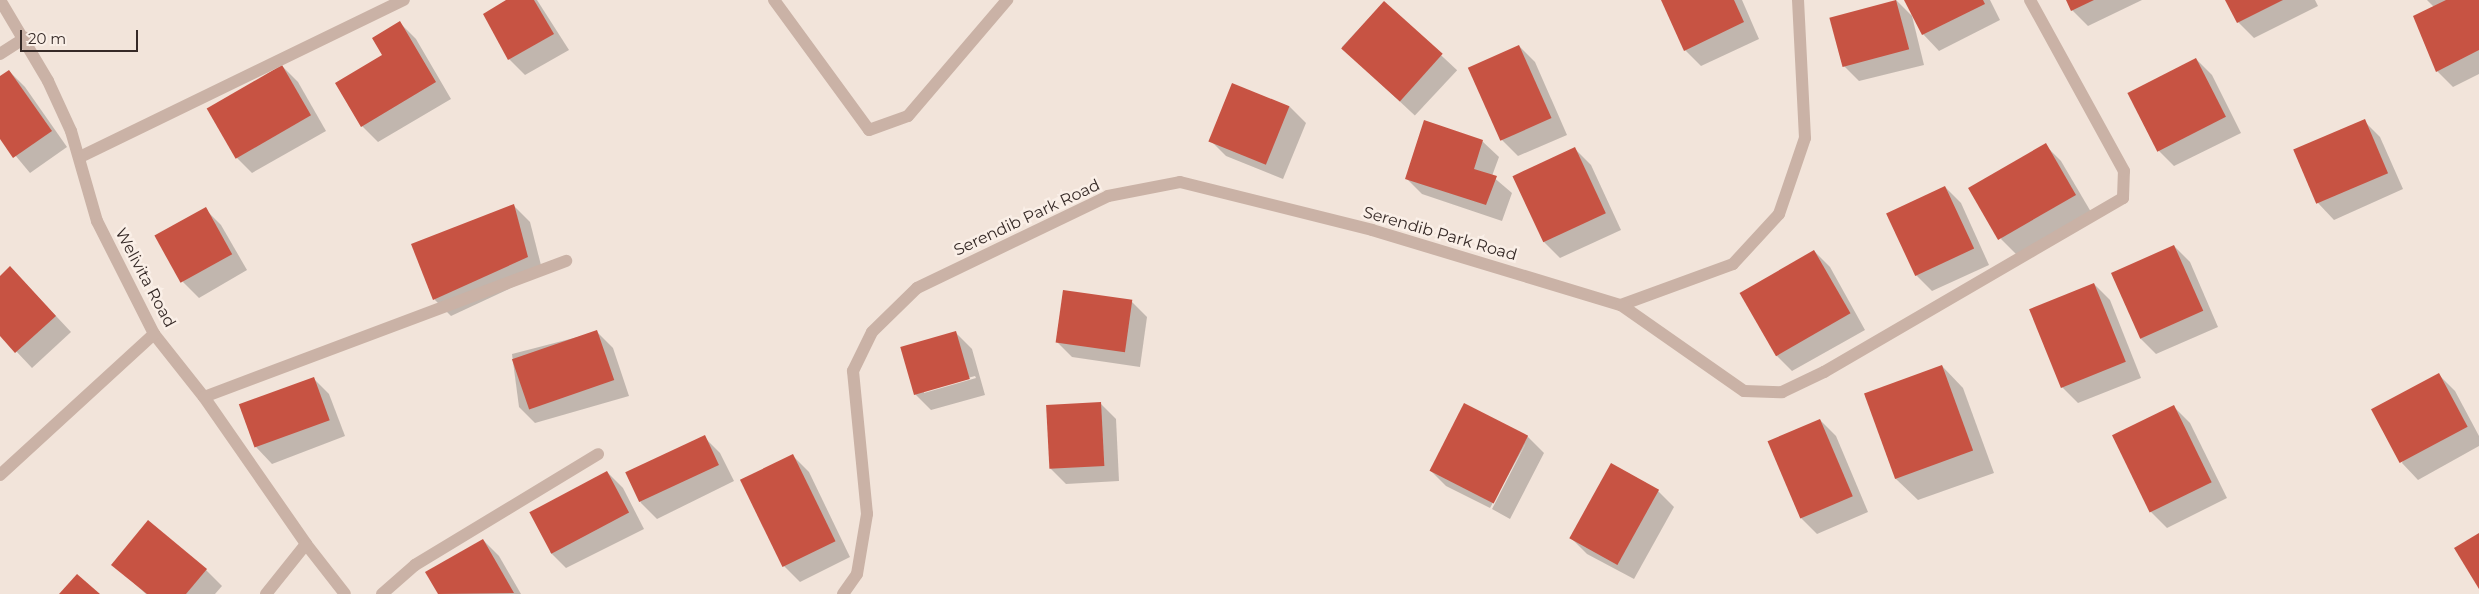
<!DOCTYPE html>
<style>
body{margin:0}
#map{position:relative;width:2479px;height:594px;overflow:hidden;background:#f2e4da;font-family:Montserrat,sans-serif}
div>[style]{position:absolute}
.shadow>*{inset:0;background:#0003;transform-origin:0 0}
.building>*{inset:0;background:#c75343;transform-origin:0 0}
.minor>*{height:12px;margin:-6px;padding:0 6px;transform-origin:6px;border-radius:6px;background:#cab2a6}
span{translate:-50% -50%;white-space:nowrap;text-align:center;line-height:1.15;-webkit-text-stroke:5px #faefe7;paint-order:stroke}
.street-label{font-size:16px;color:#362a27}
.scale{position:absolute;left:20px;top:30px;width:118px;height:22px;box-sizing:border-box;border:2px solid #362a27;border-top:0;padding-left:6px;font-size:15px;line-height:18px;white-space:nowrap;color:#362a27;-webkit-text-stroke:4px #faefe7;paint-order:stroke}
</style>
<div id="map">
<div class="shadow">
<i style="clip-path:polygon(509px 0,537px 0,569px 50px,525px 75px,509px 59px)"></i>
<i style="clip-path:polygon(1662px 0,1742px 0,1759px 39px,1701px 66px,1685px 50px)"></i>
<i style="clip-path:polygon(1896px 0,1912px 16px,1924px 65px,1859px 81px,1843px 65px)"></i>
<i style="clip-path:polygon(1905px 0,1990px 0,2000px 20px,1939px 51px,1923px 34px)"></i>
<i style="clip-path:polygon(2067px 0,2142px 0,2088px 26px,2072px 10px)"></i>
<i style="clip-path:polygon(2227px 0,2315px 0,2318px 6px,2254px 38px,2238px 22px)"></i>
<i style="clip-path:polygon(2427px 0,2479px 0,2479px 74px,2453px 87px,2437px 71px,2434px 7px)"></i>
<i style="left:1384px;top:2px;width:100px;height:62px;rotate:43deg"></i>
<i style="clip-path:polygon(400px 23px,416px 39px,451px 99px,378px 142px,362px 126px,337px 83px,383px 56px)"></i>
<i style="clip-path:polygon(1519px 46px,1535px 62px,1567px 135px,1518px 156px,1502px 140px)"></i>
<i style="clip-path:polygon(2196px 59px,2212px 75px,2241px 133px,2174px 166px,2158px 150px)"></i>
<i style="clip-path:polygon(282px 66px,298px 82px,326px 131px,252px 173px,236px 157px)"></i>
<i style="clip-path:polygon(9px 71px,25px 87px,67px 147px,30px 173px,0 137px,0 77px)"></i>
<i style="clip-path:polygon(1232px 84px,1290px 107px,1306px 123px,1283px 179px,1226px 156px,1210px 140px)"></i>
<i style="clip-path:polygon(2364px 121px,2380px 137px,2403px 189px,2334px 220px,2318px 203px,2296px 152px)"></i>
<i style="clip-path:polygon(1482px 141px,1499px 157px,1492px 176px,1512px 193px,1502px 221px,1422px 194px,1406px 178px)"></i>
<i style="clip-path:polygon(2045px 145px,2061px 161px,2091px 212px,2017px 255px,2001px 239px)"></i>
<i style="clip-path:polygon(1575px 149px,1591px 165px,1621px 230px,1560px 258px,1544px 242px)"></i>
<i style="clip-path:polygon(1945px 187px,1961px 203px,1989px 265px,1932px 291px,1916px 275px)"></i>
<i style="clip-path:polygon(514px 206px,530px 222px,543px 273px,451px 316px,435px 300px,413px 244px)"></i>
<i style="clip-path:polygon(205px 209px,221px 225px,247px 270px,199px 298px,183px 282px)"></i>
<i style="clip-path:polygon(2174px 246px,2190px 262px,2218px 327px,2156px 354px,2140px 338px)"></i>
<i style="clip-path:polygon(1814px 251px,1830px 267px,1865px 330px,1792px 371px,1776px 355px)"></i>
<i style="clip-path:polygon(0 278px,26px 284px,71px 332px,32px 368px,0 334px)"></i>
<i style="clip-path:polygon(2094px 284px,2110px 300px,2141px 378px,2078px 403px,2062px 387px)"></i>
<i style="clip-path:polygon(1131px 301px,1147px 317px,1140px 367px,1072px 357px,1056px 341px)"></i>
<i style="clip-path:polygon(597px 332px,613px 348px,629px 396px,535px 423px,519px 407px,512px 354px)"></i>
<i style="clip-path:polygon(evenodd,956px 333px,972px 349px,985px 395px,931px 410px,915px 394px,902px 348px,956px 333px,975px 376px,976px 378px,924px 393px,924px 390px,975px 376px)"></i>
<i style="clip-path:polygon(1942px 366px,1963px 388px,1994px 473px,1918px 500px,1896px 479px,1866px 394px)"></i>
<i style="clip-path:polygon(2439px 375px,2455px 391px,2479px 436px,2479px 446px,2418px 480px,2402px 463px)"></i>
<i style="clip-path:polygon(313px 378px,329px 394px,345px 436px,272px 464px,256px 447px)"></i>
<i style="clip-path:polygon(1100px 403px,1116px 419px,1119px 481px,1066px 484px,1050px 468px)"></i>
<i style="clip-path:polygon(2174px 407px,2190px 423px,2227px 498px,2167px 528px,2151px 512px,2114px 436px)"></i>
<i style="clip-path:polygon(1820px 420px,1836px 436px,1868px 512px,1817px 534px,1801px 518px)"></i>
<i style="clip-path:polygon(704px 437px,720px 453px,734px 481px,657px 519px,641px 503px,627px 474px)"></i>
<i style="clip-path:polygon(1528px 437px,1544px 453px,1510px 519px,1492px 509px,1527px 441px,1490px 508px,1446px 486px,1430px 470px)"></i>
<i style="clip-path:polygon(793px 456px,809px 472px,850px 557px,800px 582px,784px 566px,742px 481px)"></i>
<i style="clip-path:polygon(607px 472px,623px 488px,644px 529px,566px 568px,550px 552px)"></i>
<i style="clip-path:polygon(1658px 491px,1674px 507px,1634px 579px,1587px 554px,1571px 538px)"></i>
<i style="clip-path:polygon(483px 540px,499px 556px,521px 594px,439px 594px,427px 573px)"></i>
<i style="clip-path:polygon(113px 564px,206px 570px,222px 586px,215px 594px,146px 594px)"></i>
</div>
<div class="building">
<i style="clip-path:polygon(506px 0,534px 0,554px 34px,508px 60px,483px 14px)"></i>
<i style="clip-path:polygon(1661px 0,1734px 0,1744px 22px,1684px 51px)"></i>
<i style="left:1896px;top:0;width:51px;height:69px;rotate:75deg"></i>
<i style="clip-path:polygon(1904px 0,1983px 0,1985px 4px,1922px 35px)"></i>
<i style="clip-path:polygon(2066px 0,2094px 0,2071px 11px)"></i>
<i style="clip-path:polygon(2225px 0,2283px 0,2237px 23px)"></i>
<i style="clip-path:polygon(2446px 0,2479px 0,2479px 50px,2436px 72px,2413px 16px)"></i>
<i style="left:1384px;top:1px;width:79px;height:64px;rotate:42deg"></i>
<i style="clip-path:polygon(400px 21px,436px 82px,361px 127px,335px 83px,382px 55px,372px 38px)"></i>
<i style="left:1519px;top:45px;width:80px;height:56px;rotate:66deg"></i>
<i style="left:2196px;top:58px;width:66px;height:77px;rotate:63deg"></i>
<i style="left:282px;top:65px;width:58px;height:87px;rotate:60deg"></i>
<i style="clip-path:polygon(9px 70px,52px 131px,13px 158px,0 139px,0 76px)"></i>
<i style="left:1232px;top:83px;width:62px;height:63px;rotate:22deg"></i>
<i style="left:2365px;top:119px;width:59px;height:78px;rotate:67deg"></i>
<i style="clip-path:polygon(1424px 120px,1483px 140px,1474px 169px,1497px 176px,1486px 205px,1405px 179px)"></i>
<i style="left:2046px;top:143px;width:60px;height:90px;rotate:60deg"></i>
<i style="left:1575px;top:147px;width:73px;height:69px;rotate:65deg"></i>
<i style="left:1945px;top:186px;width:69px;height:65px;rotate:65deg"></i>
<i style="clip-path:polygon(514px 204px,528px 257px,433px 300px,411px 244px)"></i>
<i style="left:206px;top:207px;width:54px;height:59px;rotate:61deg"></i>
<i style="left:2174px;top:245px;width:72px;height:69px;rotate:66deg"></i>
<i style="left:1814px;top:250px;width:73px;height:86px;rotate:60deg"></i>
<i style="clip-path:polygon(10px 266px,56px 316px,15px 353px,0 336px,0 276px)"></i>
<i style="left:2094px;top:283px;width:85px;height:70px;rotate:68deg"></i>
<i style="left:1063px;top:290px;width:70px;height:53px;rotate:8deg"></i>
<i style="left:597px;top:330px;width:53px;height:90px;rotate:71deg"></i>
<i style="left:956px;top:331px;width:50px;height:58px;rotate:74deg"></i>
<i style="left:1942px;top:365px;width:91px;height:83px;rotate:70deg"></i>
<i style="left:2439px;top:373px;width:61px;height:77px;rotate:62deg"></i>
<i style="left:314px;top:377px;width:46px;height:80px;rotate:70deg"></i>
<i style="left:1101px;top:402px;width:64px;height:55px;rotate:87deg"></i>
<i style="left:1464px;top:403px;width:72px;height:76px;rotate:27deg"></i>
<i style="left:2174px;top:405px;width:86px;height:69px;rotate:64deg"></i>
<i style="left:1820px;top:419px;width:84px;height:57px;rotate:67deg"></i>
<i style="left:705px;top:435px;width:33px;height:88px;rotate:65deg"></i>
<i style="left:793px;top:454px;width:97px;height:59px;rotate:64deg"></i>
<i style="left:1611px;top:463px;width:55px;height:86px;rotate:29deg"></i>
<i style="left:607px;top:471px;width:47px;height:88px;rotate:62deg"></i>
<i style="clip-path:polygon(148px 520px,207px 569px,186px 594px,147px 594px,111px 565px)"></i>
<i style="clip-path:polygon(2479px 533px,2479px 589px,2454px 548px)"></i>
<i style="clip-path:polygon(483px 539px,514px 593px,438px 594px,425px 572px)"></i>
<i style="clip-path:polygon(77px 574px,100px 594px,59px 594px)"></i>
</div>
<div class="minor">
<i style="left:0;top:0;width:94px;rotate:59.3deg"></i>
<i style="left:48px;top:81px;width:55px;rotate:65.3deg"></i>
<i style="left:71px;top:131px;width:94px;rotate:73.9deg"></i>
<i style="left:97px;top:221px;width:127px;rotate:63.2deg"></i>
<i style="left:154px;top:334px;width:80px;rotate:51.6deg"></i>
<i style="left:204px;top:397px;width:179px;rotate:55.2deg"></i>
<i style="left:306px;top:544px;width:63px;rotate:52deg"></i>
<i style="left:774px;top:0;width:161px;rotate:53.8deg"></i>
<i style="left:869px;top:130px;width:41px;rotate:-19.7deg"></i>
<i style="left:908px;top:116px;width:153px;rotate:-49.5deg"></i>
<i style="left:0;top:54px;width:30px;rotate:-33deg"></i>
<i style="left:80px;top:157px;width:360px;rotate:-25.9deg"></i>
<i style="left:1621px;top:305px;width:119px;rotate:-20.1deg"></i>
<i style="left:1733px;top:264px;width:68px;rotate:-47.4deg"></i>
<i style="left:1779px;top:214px;width:80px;rotate:-71.1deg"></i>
<i style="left:1805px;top:138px;width:138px;rotate:-92.9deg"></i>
<i style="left:204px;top:397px;width:387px;rotate:-20.6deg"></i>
<i style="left:0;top:475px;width:209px;rotate:-42.5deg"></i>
<i style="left:266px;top:594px;width:64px;rotate:-51.3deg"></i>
<i style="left:382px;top:594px;width:44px;rotate:-41.3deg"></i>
<i style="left:415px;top:565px;width:214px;rotate:-31.2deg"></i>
<i style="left:843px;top:594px;width:24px;rotate:-55deg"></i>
<i style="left:857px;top:574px;width:61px;rotate:-80.5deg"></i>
<i style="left:867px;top:514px;width:144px;rotate:-95.6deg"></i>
<i style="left:853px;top:371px;width:43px;rotate:-64deg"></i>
<i style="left:872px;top:332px;width:63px;rotate:-44.4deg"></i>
<i style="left:917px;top:288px;width:212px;rotate:-25.7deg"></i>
<i style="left:1108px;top:196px;width:73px;rotate:-11deg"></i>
<i style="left:1180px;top:182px;width:198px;rotate:14deg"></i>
<i style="left:1372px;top:230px;width:260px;rotate:16.8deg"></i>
<i style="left:1621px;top:305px;width:150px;rotate:35deg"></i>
<i style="left:1744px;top:391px;width:38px;rotate:2deg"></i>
<i style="left:1782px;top:392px;width:47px;rotate:-25.5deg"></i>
<i style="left:1824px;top:372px;width:346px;rotate:-30.2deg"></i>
<i style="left:2123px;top:198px;width:27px;rotate:-88deg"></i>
<i style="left:2124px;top:171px;width:195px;rotate:-118.8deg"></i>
</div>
<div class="street-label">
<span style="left:1027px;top:218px;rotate:-25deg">Serendib Park Road</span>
<span style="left:1440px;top:234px;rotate:16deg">Serendib Park Road</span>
<span style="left:145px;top:278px;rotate:62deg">Welivita Road</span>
</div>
<div class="scale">20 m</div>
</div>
